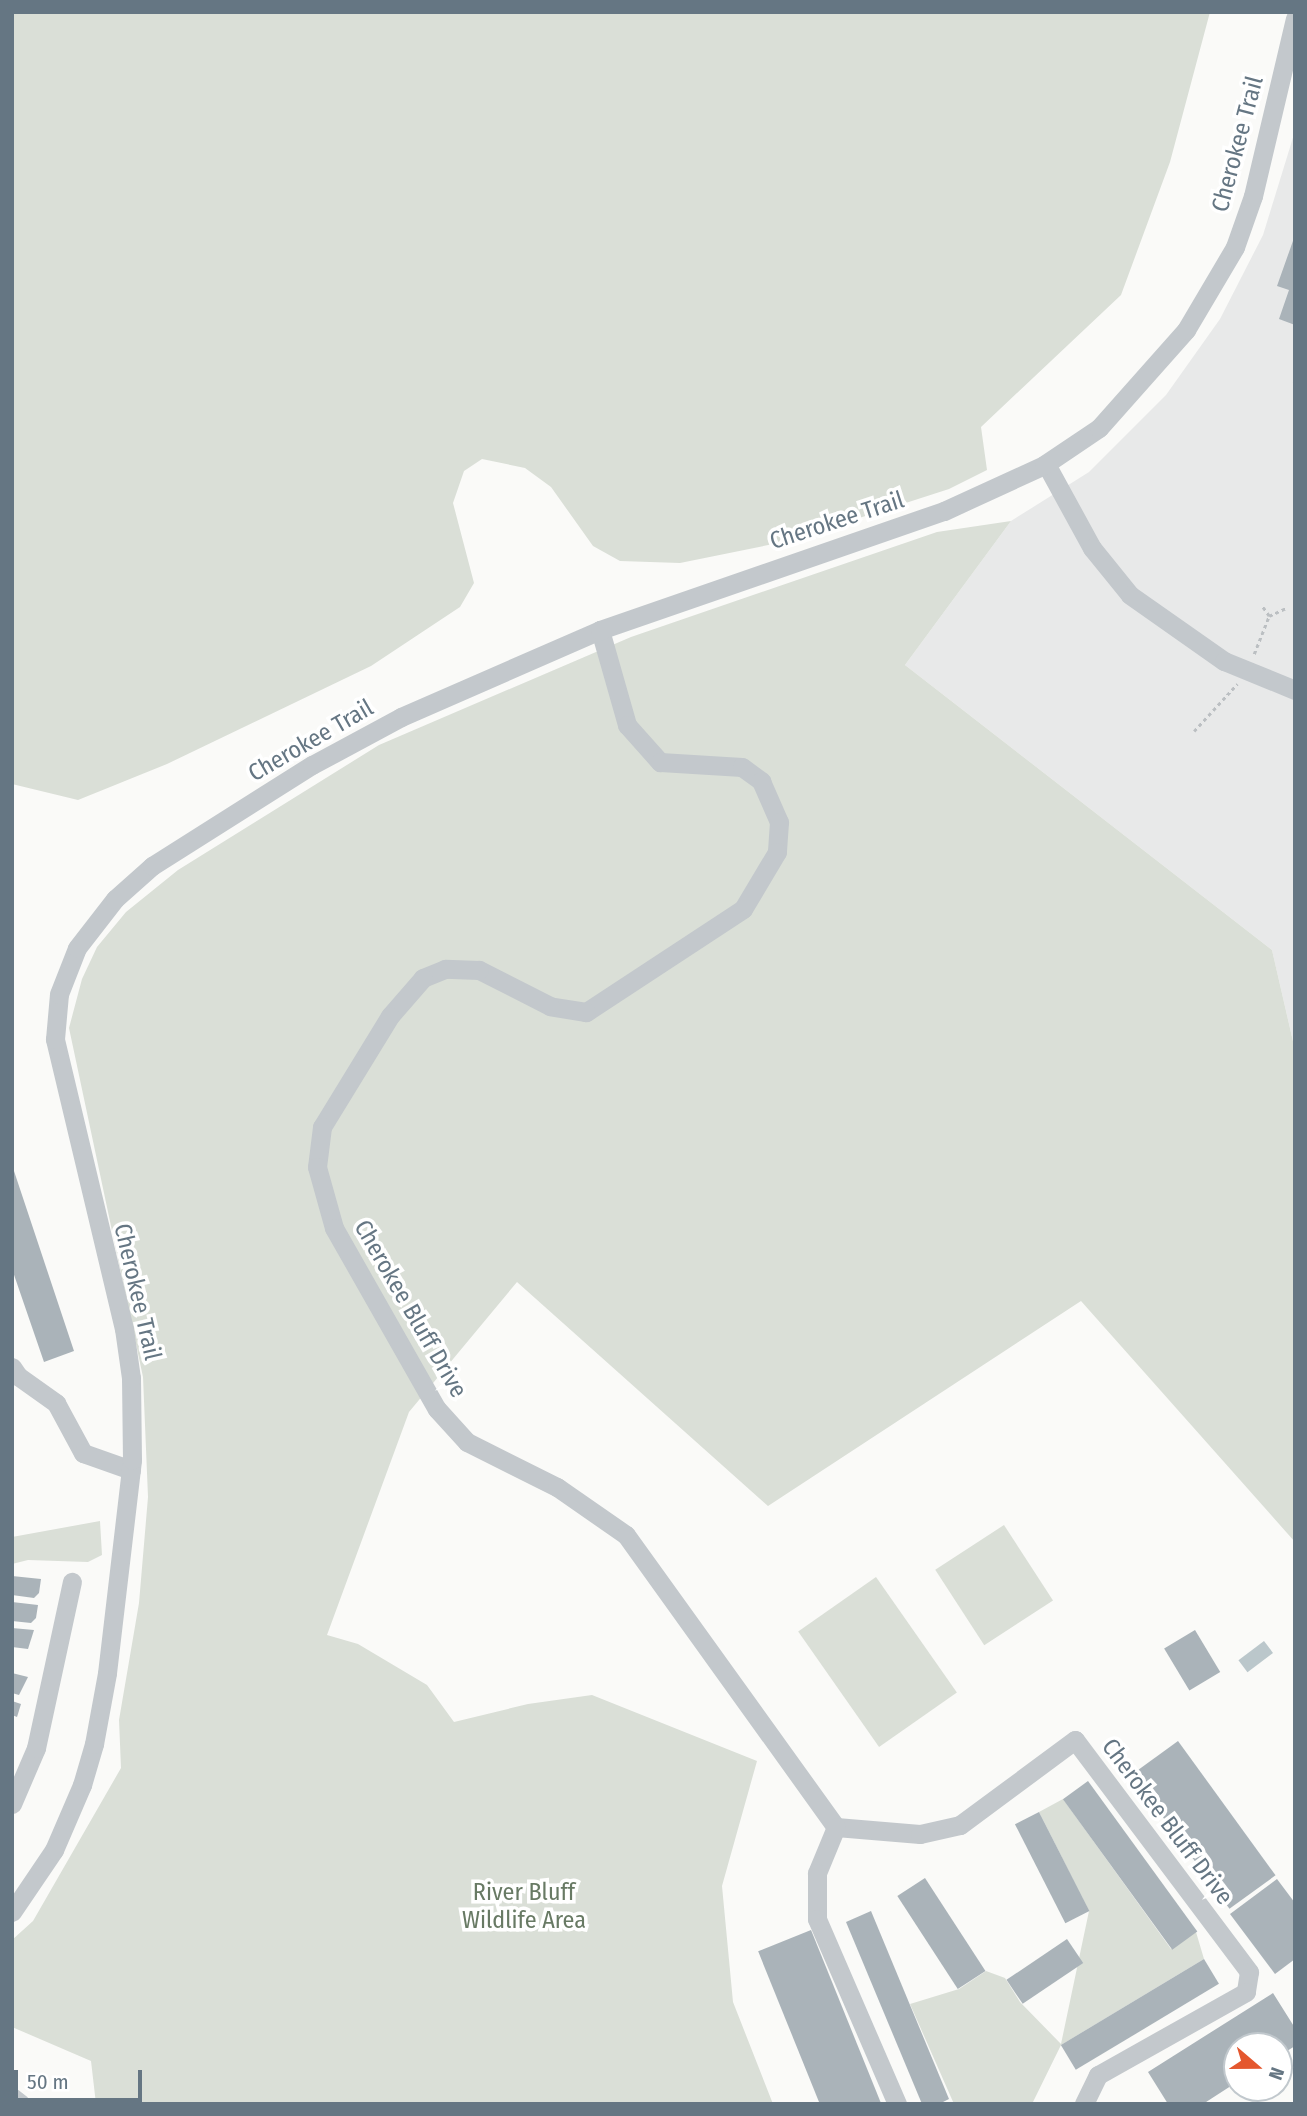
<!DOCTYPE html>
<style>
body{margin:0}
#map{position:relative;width:1307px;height:2116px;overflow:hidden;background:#fafaf8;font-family:"Fira Sans Condensed",sans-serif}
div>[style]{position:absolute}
.built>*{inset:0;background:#e8e9e9}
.green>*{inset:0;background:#dadfd7;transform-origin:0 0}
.water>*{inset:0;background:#bbc7cb;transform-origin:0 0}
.building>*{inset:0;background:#aab3b9;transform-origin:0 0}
.path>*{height:2.5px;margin-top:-1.25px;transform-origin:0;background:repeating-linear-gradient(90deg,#bbbfc2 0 3.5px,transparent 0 7px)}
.minor>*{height:19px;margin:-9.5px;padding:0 9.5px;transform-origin:9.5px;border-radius:9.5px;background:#c3c8cc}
span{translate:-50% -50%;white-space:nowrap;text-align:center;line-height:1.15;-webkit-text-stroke:7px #fff;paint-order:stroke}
.street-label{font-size:24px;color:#657683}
.park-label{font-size:24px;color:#687a64}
.frame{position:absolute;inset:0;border:14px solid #657683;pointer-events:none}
.north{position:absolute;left:1223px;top:2032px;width:70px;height:70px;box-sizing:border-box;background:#fff;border:2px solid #c1c8cd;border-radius:50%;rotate:110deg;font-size:19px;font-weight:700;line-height:28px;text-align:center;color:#657683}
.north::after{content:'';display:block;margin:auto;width:24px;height:32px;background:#e4572e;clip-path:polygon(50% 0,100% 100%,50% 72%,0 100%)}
.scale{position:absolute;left:14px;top:2070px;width:128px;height:32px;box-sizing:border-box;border:4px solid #657683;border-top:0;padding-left:9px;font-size:21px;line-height:24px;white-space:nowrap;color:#657683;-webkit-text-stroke:5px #fff;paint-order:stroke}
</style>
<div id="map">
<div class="built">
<i style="clip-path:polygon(1295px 131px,1295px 1050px,1272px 950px,905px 665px,1011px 521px,1089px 472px,1166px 395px,1220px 319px,1263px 235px)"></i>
</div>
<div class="green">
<i style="clip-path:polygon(12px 12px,1210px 12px,1170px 162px,1121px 295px,981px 427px,987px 470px,949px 489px,788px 541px,680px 563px,620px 561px,593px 546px,551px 487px,525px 468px,482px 459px,464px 471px,453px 503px,474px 583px,460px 607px,371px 666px,167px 764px,78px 800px,12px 784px)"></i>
<i style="clip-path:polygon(1011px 521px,905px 665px,1272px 950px,1295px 1050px,1295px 1542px,1081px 1301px,768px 1506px,517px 1282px,409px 1412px,327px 1635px,358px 1644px,427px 1685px,454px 1722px,528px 1704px,592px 1695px,757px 1761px,722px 1886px,733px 2002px,773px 2104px,96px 2104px,91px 2061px,12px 2027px,12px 1940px,33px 1921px,121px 1768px,119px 1720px,139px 1603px,148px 1497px,143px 1377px,69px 1028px,82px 979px,97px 947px,126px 912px,178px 870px,379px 745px,631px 637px,937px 532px)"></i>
<i style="clip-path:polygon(100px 1521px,102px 1555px,88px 1562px,28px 1560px,12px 1564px,12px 1537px)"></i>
<i style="left:1004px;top:1525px;width:90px;height:82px;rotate:57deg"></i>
<i style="left:876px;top:1577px;width:141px;height:95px;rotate:55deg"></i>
<i style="clip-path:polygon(1063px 1799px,1171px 1949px,1196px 1932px,1204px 1959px,1061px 2045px,1032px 2104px,954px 2104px,910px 2004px,959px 1989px,986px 1971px,1005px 1978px,1020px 2002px,1061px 2044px,1089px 1911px,1039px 1812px)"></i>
</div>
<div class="water">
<i style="left:1264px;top:1641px;width:15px;height:32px;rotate:53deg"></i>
</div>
<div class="building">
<i style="clip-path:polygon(1294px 238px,1295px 238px,1295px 325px,1279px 319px,1289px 290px,1277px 286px)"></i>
<i style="clip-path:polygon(13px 1168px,74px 1351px,44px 1362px,12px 1269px)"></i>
<i style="clip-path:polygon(12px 1576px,41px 1579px,39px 1593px,34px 1598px,12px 1595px)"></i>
<i style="clip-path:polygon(12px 1602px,38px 1605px,36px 1618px,31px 1623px,12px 1621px)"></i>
<i style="clip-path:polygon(12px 1628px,34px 1630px,28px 1649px,12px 1647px)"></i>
<i style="left:1195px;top:1630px;width:49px;height:36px;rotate:59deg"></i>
<i style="clip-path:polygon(12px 1673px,28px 1677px,19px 1695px,12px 1693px)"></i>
<i style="clip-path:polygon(12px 1701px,21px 1704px,17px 1717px,12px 1715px)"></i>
<i style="left:1178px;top:1741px;width:166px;height:57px;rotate:54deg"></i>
<i style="left:1088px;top:1781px;width:186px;height:31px;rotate:54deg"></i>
<i style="left:1039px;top:1812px;width:111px;height:27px;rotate:63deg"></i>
<i style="left:925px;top:1878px;width:111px;height:33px;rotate:57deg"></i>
<i style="clip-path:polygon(1277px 1879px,1295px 1903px,1295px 1959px,1275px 1974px,1230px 1914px)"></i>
<i style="clip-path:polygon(871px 1911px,949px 2099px,939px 2104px,922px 2104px,846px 1922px)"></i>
<i style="left:811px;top:1930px;width:188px;height:57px;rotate:68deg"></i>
<i style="left:1067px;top:1939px;width:29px;height:73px;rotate:56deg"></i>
<i style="left:1204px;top:1959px;width:29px;height:167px;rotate:59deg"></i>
<i style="clip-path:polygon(1273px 1993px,1295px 2028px,1295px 2046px,1279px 2056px,1279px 2046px,1237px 2046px,1237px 2082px,1203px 2104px,1168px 2104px,1148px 2072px)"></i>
</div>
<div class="path">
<i style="left:1294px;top:383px;width:3px;rotate:-72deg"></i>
<i style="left:1269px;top:616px;width:19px;rotate:-25deg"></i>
<i style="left:1254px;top:654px;width:41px;rotate:-68.5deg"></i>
<i style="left:1269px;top:616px;width:12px;rotate:-125deg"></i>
<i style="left:1194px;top:731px;width:64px;rotate:-47.5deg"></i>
</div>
<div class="minor">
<i style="left:1046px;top:464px;width:96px;rotate:61.3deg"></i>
<i style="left:1092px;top:548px;width:60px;rotate:51deg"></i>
<i style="left:1130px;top:595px;width:115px;rotate:35.1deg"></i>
<i style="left:1224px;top:661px;width:77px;rotate:22.2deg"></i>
<i style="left:600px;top:630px;width:99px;rotate:74.1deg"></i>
<i style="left:627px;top:725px;width:50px;rotate:48.3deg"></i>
<i style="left:660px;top:762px;width:82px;rotate:3.5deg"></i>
<i style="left:742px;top:767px;width:24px;rotate:36deg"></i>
<i style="left:761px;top:781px;width:45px;rotate:66.3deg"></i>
<i style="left:779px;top:822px;width:30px;rotate:94deg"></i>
<i style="left:777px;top:852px;width:66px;rotate:120.8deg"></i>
<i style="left:743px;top:909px;width:188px;rotate:146.7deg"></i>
<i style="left:586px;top:1012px;width:36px;rotate:-171deg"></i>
<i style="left:550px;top:1006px;width:80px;rotate:-153.1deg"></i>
<i style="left:479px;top:970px;width:34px;rotate:-178deg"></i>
<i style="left:445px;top:969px;width:24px;rotate:158deg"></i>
<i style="left:423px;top:978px;width:50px;rotate:131deg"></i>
<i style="left:390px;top:1016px;width:130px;rotate:121.5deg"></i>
<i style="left:322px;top:1127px;width:40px;rotate:97.1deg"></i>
<i style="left:317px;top:1167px;width:63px;rotate:74.4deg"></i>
<i style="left:334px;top:1228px;width:208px;rotate:60.4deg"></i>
<i style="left:437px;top:1409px;width:45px;rotate:47.7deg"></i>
<i style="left:467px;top:1442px;width:101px;rotate:26.6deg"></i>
<i style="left:557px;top:1487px;width:84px;rotate:34.8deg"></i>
<i style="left:626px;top:1535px;width:360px;rotate:54.3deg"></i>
<i style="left:12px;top:1367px;width:11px;rotate:56deg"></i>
<i style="left:18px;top:1376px;width:47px;rotate:35.4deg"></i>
<i style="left:56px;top:1403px;width:57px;rotate:61.6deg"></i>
<i style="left:83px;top:1453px;width:51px;rotate:19.5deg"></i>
<i style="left:12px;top:1804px;width:61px;rotate:-66.8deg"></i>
<i style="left:36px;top:1748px;width:170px;rotate:-77.8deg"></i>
<i style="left:836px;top:1827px;width:84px;rotate:4.8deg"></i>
<i style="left:920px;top:1834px;width:41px;rotate:-12.7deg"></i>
<i style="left:960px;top:1825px;width:143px;rotate:-36.5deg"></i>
<i style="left:1075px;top:1740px;width:290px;rotate:53.1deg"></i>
<i style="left:1249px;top:1972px;width:20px;rotate:99deg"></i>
<i style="left:1246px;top:1992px;width:170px;rotate:150.7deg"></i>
<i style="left:1098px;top:2075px;width:32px;rotate:116deg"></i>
<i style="left:836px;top:1827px;width:50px;rotate:112.4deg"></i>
<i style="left:817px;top:1873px;width:46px;rotate:90deg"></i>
<i style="left:817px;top:1919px;width:202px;rotate:66.6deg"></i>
<i style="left:12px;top:1912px;width:75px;rotate:-55.9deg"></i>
<i style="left:54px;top:1850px;width:71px;rotate:-66.7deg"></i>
<i style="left:82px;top:1785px;width:43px;rotate:-73.7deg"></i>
<i style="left:94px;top:1744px;width:72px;rotate:-79.6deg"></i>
<i style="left:107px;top:1673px;width:214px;rotate:-83.3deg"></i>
<i style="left:132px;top:1460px;width:82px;rotate:-90.7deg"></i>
<i style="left:131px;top:1378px;width:49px;rotate:-98.1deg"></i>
<i style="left:124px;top:1329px;width:298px;rotate:-103.4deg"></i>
<i style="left:55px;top:1039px;width:45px;rotate:-84.9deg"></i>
<i style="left:59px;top:994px;width:49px;rotate:-68.6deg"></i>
<i style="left:77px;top:948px;width:62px;rotate:-52.2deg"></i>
<i style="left:115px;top:899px;width:50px;rotate:-41.7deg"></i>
<i style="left:152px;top:866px;width:189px;rotate:-32.3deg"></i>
<i style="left:312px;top:765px;width:101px;rotate:-28.3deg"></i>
<i style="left:401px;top:717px;width:217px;rotate:-23.6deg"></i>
<i style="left:600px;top:630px;width:364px;rotate:-19.1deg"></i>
<i style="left:944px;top:511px;width:110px;rotate:-24.7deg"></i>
<i style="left:1044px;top:465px;width:66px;rotate:-33.9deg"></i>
<i style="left:1099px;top:428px;width:131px;rotate:-48.4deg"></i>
<i style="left:1186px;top:330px;width:96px;rotate:-59.4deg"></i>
<i style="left:1235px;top:247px;width:54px;rotate:-70.6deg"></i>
<i style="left:1253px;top:196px;width:182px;rotate:-76.7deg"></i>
<i style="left:12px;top:2097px;width:11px;rotate:38deg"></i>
</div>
<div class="street-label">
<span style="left:1238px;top:144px;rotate:-75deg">Cherokee Trail</span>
<span style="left:837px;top:521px;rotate:-18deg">Cherokee Trail</span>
<span style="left:311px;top:741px;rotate:-30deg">Cherokee Trail</span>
<span style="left:137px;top:1292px;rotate:77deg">Cherokee Trail</span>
<span style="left:410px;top:1309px;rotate:60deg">Cherokee Bluff Drive</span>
<span style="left:1167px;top:1822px;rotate:53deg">Cherokee Bluff Drive</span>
</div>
<div class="park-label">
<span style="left:524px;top:1907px">River Bluff<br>Wildlife Area</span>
</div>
<div class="frame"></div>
<div class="north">N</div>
<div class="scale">50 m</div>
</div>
